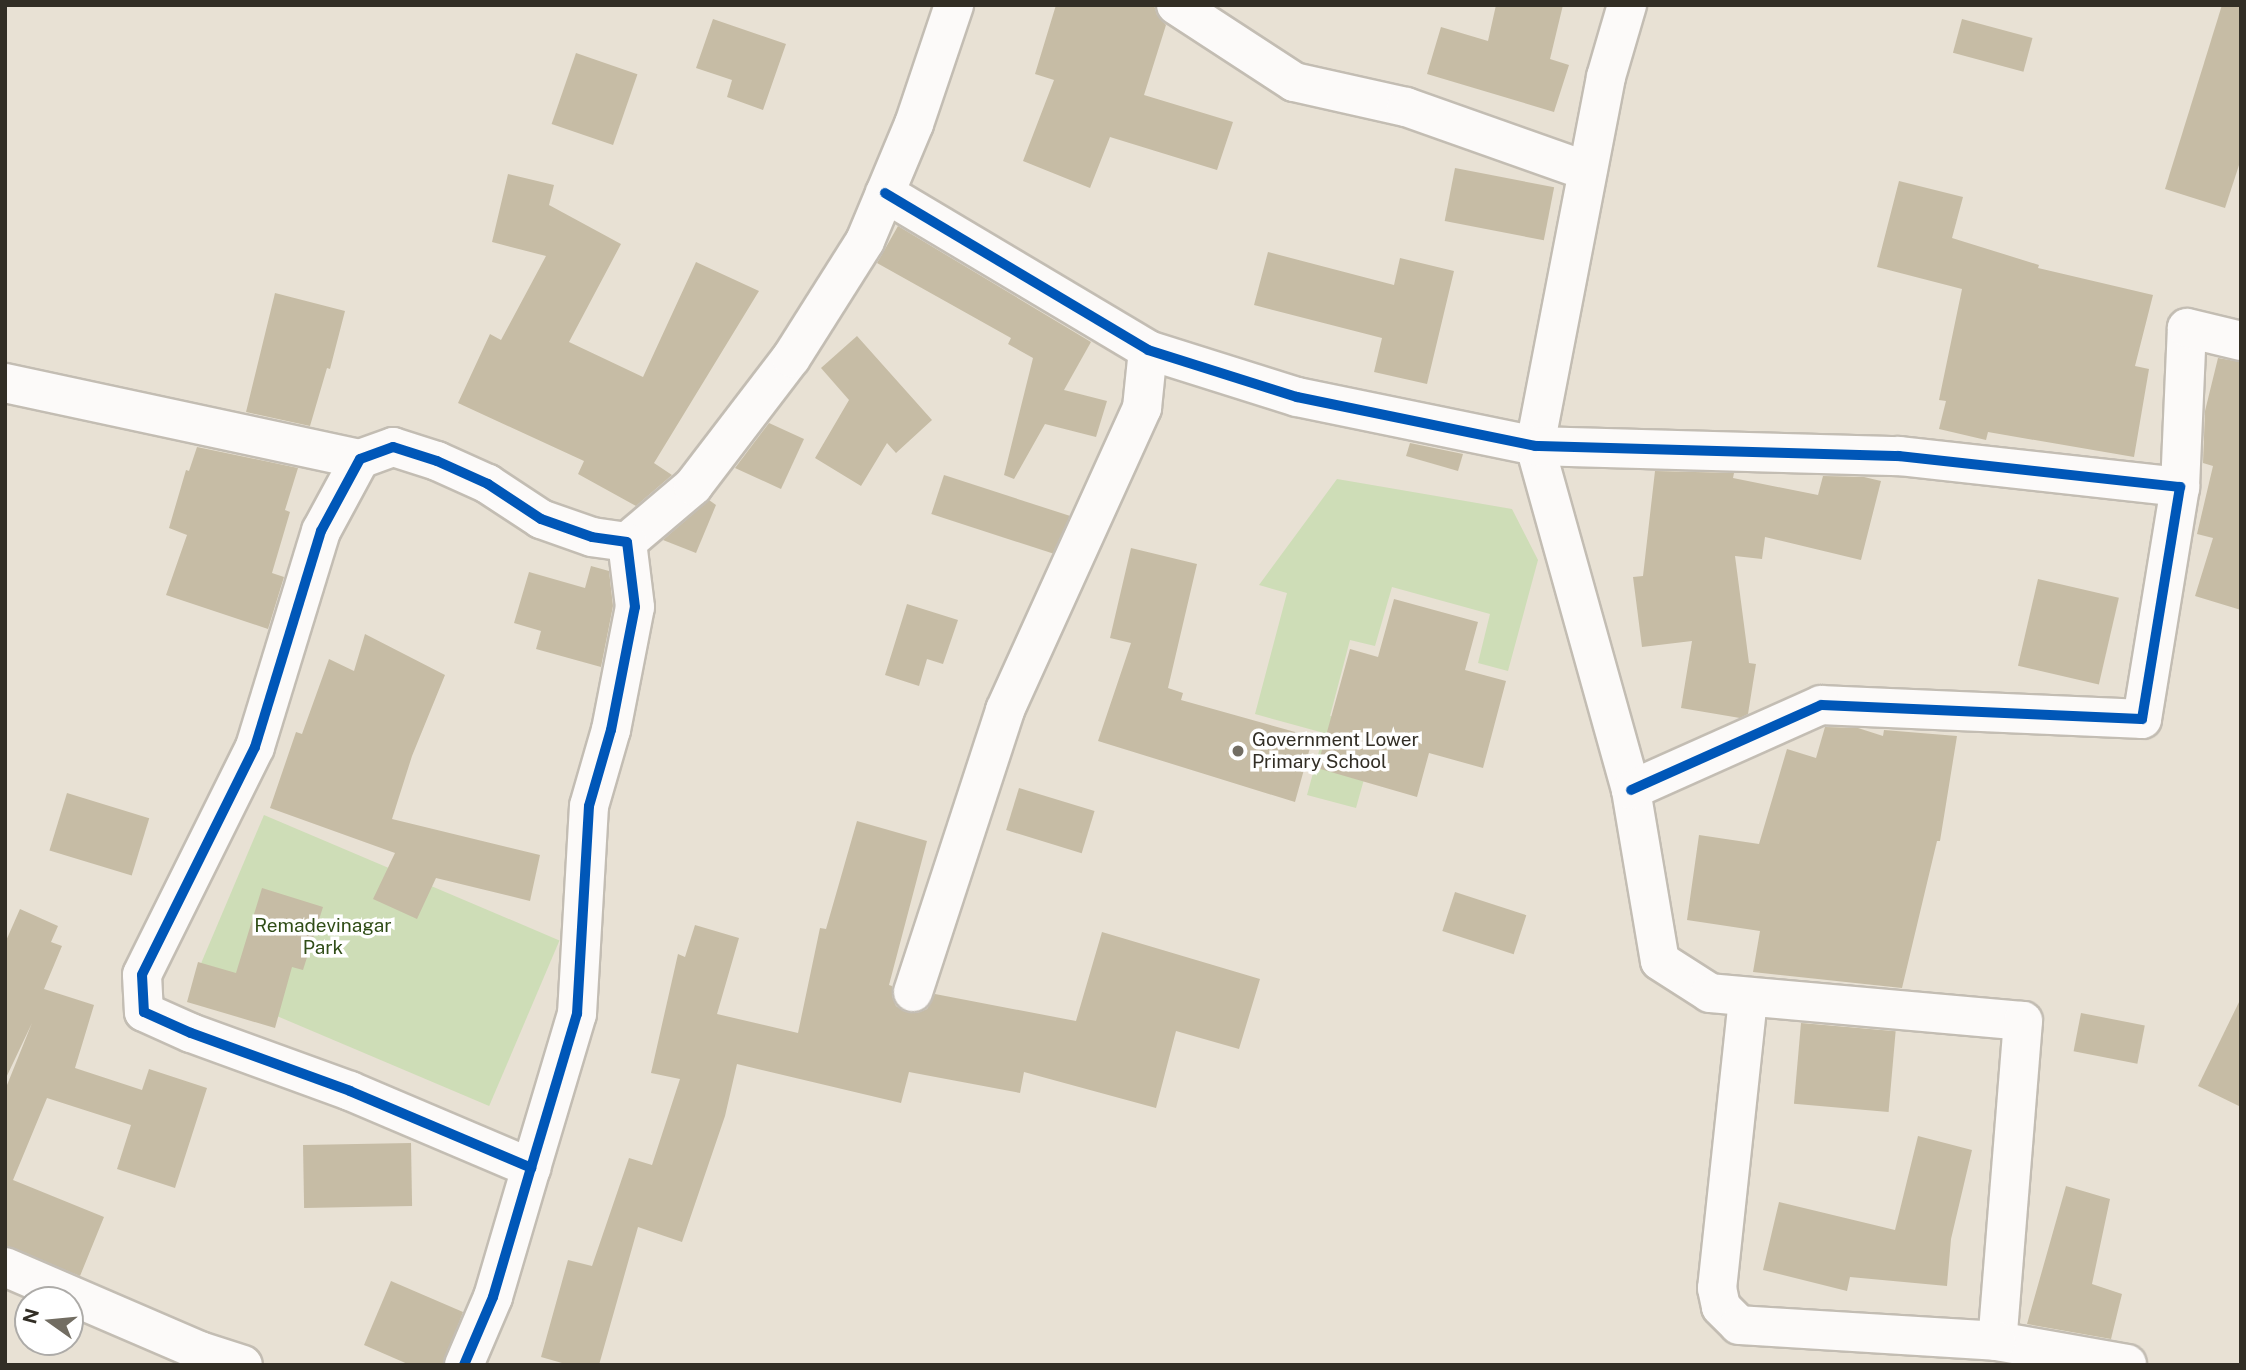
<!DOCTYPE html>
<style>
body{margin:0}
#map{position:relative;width:2246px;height:1370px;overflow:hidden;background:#e8e1d4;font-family:"Public Sans",sans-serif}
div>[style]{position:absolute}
.green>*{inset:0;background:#ceddb7;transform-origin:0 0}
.building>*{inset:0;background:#c6bca5;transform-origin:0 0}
.roads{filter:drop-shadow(2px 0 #c3bdb3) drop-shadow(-2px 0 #c3bdb3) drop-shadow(0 2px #c3bdb3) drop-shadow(0 -2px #c3bdb3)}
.street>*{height:38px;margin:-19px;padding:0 19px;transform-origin:19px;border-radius:19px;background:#fcfaf9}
.cycleway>*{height:10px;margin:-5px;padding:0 5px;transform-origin:5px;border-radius:5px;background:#0057b8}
.dots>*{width:19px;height:19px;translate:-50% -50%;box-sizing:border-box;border:4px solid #fff;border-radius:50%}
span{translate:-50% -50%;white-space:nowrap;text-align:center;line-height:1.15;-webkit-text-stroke:7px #fff;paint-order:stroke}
.poi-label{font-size:19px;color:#322e25}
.left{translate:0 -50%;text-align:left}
.park-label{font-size:19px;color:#304d17}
.frame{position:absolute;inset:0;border:7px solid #322e25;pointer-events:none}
.north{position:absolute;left:14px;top:1286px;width:70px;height:70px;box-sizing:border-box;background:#fff;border:2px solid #adaba8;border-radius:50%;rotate:285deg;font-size:19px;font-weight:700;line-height:28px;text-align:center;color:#322e25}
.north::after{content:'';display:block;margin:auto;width:24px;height:32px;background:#726d62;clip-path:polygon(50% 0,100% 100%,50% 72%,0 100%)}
</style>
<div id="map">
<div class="green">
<i style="clip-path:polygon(1337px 479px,1512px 509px,1538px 560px,1508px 671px,1478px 663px,1490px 614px,1392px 587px,1375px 646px,1350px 640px,1330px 716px,1378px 729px,1356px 808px,1307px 795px,1324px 733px,1255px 714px,1287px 593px,1259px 585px)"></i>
<i style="left:264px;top:815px;width:321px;height:180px;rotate:23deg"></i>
</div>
<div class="building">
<i style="clip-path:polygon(1056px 5px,1154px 5px,1157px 15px,1166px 25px,1144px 95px,1233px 122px,1217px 170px,1110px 137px,1090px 188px,1023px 161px,1054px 80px,1035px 74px)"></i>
<i style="clip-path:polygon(1496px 5px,1563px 5px,1550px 59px,1569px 65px,1554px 112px,1427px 74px,1441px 27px,1488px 41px)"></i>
<i style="clip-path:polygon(2222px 5px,2241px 5px,2241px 159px,2225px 208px,2165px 189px)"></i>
<i style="clip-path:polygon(713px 19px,786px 44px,763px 110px,727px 97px,732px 80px,696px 68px)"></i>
<i style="left:1962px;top:19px;width:73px;height:35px;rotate:15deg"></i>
<i style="left:576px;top:53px;width:65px;height:75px;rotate:19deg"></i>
<i style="left:1455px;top:168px;width:101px;height:54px;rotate:11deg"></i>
<i style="clip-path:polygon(508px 174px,554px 185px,549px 205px,621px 244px,569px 342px,643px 377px,696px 262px,759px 291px,654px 463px,672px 475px,636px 506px,578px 474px,584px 461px,458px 403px,490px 334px,501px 340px,546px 256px,492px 242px)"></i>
<i style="clip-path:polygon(1899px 181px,1963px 197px,1952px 238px,2039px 265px,2038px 268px,2153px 295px,2135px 366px,2149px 369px,2134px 457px,1988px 432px,1986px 440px,1939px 429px,1946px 401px,1939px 400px,1962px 289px,1877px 267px)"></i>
<i style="clip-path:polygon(898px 226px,1091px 342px,1064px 390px,1107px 401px,1096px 437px,1045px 424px,1014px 479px,1004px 475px,1033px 358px,1008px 344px,1011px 338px,877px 263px)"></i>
<i style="clip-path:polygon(1268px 252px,1394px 285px,1400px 258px,1454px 271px,1427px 384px,1374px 372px,1382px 338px,1254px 305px)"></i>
<i style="clip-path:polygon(275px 293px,345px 311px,330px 369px,327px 368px,310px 426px,246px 412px)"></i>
<i style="clip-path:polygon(857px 336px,932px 420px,896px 453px,887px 443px,861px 486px,815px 458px,849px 400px,821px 368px)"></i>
<i style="clip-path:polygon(2218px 358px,2241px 362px,2241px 610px,2195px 596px,2213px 538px,2197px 534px,2213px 466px,2203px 463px,2205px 411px)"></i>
<i style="clip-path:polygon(769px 423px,804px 439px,781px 489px,735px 468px)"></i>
<i style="clip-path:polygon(1410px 443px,1463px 454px,1458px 471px,1406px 456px)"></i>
<i style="clip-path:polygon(197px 447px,298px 468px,285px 510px,290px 512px,272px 573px,284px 577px,268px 629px,166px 595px,187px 535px,169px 528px,186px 470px,189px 471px)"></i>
<i style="clip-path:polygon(1655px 471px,1734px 473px,1733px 478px,1818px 495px,1823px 476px,1864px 477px,1881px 481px,1861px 560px,1765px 537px,1762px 559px,1735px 556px,1749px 663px,1756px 664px,1748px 714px,1740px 718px,1681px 708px,1692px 641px,1642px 647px,1633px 577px,1643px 576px)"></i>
<i style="left:944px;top:475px;width:132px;height:41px;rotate:18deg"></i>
<i style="clip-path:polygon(709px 500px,716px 505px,696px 553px,663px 540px)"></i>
<i style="clip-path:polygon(1131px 548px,1197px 564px,1168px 688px,1183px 693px,1181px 700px,1313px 737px,1295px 802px,1098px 741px,1131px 643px,1110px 638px)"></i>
<i style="clip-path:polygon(591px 566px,609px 571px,613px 606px,601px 667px,536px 649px,541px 631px,514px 623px,529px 572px,585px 588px)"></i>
<i style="left:2038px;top:579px;width:83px;height:89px;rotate:13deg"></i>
<i style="clip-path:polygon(1394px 599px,1478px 622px,1465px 670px,1506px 681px,1483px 768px,1429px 753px,1417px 797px,1317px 768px,1350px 649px,1378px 657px)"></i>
<i style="clip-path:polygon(907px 604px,958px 620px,943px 664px,927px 659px,919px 686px,885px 675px)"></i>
<i style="clip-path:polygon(365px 634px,445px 675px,412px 756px,392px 819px,540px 855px,530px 901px,436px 878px,417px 919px,373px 899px,395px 853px,270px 808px,296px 732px,302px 734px,329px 659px,354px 671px)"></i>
<i style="clip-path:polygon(1825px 727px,1858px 728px,1883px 736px,1884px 730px,1957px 736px,1940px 841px,1937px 841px,1902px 988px,1753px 972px,1760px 931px,1687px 920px,1699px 835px,1759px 844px,1787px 749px,1816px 758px)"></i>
<i style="left:1019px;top:788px;width:79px;height:44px;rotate:17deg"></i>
<i style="left:67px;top:793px;width:86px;height:60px;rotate:17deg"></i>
<i style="clip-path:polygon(857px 821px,927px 841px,889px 985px,892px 986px,892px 996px,896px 1006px,906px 1012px,917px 1013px,927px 1009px,935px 994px,1076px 1021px,1102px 932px,1260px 979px,1239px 1049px,1176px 1031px,1156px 1108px,1024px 1072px,1020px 1093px,909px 1072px,901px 1103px,737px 1064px,725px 1116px,682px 1242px,638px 1227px,599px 1365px,569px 1365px,541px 1357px,568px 1260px,592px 1266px,629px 1158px,652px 1165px,680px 1079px,651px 1073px,678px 954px,685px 957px,695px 925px,739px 938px,717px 1014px,798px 1033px,820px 928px,826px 929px)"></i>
<i style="clip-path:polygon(262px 888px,323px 907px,303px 970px,292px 967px,275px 1028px,187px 1002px,198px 962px,236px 973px)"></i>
<i style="left:1455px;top:892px;width:75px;height:41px;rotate:18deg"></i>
<i style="clip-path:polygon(20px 909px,58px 926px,51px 942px,62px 946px,44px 989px,94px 1005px,75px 1068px,142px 1090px,149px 1069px,207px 1088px,175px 1188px,117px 1169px,131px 1125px,47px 1098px,13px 1180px,104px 1217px,80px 1276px,5px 1246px,5px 1090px,32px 1023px,5px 1080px,5px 943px)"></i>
<i style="clip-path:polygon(2241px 998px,2241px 1107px,2198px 1086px)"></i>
<i style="left:2081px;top:1013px;width:65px;height:39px;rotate:11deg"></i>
<i style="left:1801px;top:1023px;width:95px;height:81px;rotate:5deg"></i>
<i style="clip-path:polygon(1918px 1136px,1972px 1150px,1951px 1239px,1947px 1286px,1850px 1277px,1847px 1291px,1763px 1270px,1779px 1202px,1895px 1230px)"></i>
<i style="left:411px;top:1143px;width:63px;height:108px;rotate:89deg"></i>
<i style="clip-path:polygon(2066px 1186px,2110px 1199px,2092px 1284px,2122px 1294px,2111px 1339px,2027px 1324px)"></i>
<i style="clip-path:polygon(391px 1281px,463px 1312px,443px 1365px,410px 1365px,364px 1345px)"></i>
</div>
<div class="roads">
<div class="street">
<i style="left:1176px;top:5px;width:141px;rotate:33.1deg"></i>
<i style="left:1294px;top:82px;width:115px;rotate:12.6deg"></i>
<i style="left:1406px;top:107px;width:192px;rotate:19.5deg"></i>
<i style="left:1627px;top:5px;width:75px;rotate:106.3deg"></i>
<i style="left:1606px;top:77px;width:376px;rotate:100.9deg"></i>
<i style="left:1535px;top:446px;width:357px;rotate:74.4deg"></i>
<i style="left:1631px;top:790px;width:173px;rotate:80.4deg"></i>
<i style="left:1660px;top:961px;width:59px;rotate:32.6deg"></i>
<i style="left:1710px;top:993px;width:314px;rotate:5.1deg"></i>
<i style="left:2023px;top:1021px;width:321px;rotate:94.6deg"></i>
<i style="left:1997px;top:1341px;width:132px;rotate:10deg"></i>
<i style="left:885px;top:193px;width:306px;rotate:30.8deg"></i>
<i style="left:1148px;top:350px;width:156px;rotate:17.5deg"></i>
<i style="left:1297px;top:397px;width:243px;rotate:11.6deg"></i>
<i style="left:1535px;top:446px;width:364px;rotate:1.6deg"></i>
<i style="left:1899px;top:456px;width:283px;rotate:6.3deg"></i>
<i style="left:2180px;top:487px;width:235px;rotate:99.3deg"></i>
<i style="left:2142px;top:719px;width:321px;rotate:-177.5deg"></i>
<i style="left:1821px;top:705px;width:208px;rotate:155.9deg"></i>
<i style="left:5px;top:383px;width:363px;rotate:12.1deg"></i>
<i style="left:2180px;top:487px;width:159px;rotate:-87.5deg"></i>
<i style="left:2187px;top:328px;width:56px;rotate:13.5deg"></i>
<i style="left:627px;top:542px;width:87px;rotate:-40.3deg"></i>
<i style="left:693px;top:486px;width:161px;rotate:-52.6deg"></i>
<i style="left:791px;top:358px;width:138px;rotate:-57.7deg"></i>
<i style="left:865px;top:241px;width:127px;rotate:-67.3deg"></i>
<i style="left:914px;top:124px;width:126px;rotate:-71.4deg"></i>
<i style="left:913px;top:992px;width:297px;rotate:-71.9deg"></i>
<i style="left:1005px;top:710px;width:332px;rotate:-65.6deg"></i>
<i style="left:1142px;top:408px;width:58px;rotate:-84.1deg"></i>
<i style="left:1748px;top:999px;width:291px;rotate:96.1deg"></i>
<i style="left:1717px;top:1288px;width:19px;rotate:78deg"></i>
<i style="left:1721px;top:1307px;width:25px;rotate:45deg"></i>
<i style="left:1739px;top:1325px;width:258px;rotate:3.5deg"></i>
<i style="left:5px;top:1267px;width:212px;rotate:23.3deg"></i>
<i style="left:200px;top:1351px;width:45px;rotate:18deg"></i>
<i style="left:464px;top:1365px;width:74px;rotate:-66.9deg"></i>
<i style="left:493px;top:1297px;width:134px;rotate:-73.6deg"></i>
<i style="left:531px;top:1168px;width:161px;rotate:-73.4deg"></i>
<i style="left:577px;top:1014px;width:208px;rotate:-86.7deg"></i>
<i style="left:589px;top:806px;width:79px;rotate:-73.9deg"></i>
<i style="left:611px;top:730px;width:125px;rotate:-79deg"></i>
<i style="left:635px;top:607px;width:65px;rotate:-97deg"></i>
<i style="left:627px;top:542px;width:35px;rotate:-172deg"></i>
<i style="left:592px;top:537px;width:54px;rotate:-160.6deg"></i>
<i style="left:541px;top:519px;width:64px;rotate:-146.6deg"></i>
<i style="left:488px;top:484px;width:56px;rotate:-155.7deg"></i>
<i style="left:437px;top:461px;width:46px;rotate:-162.3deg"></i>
<i style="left:393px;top:447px;width:35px;rotate:160deg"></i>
<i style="left:360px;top:459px;width:82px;rotate:118.4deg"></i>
<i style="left:321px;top:531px;width:226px;rotate:107deg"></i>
<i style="left:255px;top:747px;width:254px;rotate:116.4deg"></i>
<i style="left:142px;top:975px;width:37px;rotate:87deg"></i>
<i style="left:144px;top:1012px;width:51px;rotate:24.1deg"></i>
<i style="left:191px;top:1033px;width:169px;rotate:20deg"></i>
<i style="left:350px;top:1091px;width:197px;rotate:23deg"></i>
</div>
</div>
<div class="cycleway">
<i style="left:885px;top:193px;width:306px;rotate:30.8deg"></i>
<i style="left:1148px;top:350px;width:156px;rotate:17.5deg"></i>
<i style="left:1297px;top:397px;width:243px;rotate:11.6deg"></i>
<i style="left:1535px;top:446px;width:364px;rotate:1.6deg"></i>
<i style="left:1899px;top:456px;width:283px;rotate:6.3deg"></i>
<i style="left:2180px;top:487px;width:235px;rotate:99.3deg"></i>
<i style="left:2142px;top:719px;width:321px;rotate:-177.5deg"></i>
<i style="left:1821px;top:705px;width:208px;rotate:155.9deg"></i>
<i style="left:464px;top:1365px;width:74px;rotate:-66.9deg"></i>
<i style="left:493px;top:1297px;width:134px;rotate:-73.6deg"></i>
<i style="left:531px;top:1168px;width:161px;rotate:-73.4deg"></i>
<i style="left:577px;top:1014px;width:208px;rotate:-86.7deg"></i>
<i style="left:589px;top:806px;width:79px;rotate:-73.9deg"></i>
<i style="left:611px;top:730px;width:125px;rotate:-79deg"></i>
<i style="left:635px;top:607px;width:65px;rotate:-97deg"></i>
<i style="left:627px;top:542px;width:35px;rotate:-172deg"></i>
<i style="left:592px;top:537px;width:54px;rotate:-160.6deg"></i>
<i style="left:541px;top:519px;width:64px;rotate:-146.6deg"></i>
<i style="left:488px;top:484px;width:56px;rotate:-155.7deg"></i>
<i style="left:437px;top:461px;width:46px;rotate:-162.3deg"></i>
<i style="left:393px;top:447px;width:35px;rotate:160deg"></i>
<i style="left:360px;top:459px;width:82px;rotate:118.4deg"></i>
<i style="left:321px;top:531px;width:226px;rotate:107deg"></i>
<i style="left:255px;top:747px;width:254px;rotate:116.4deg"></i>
<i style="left:142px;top:975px;width:37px;rotate:87deg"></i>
<i style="left:144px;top:1012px;width:51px;rotate:24.1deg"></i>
<i style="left:191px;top:1033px;width:169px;rotate:20deg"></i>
<i style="left:350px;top:1091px;width:197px;rotate:23deg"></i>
</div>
<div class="dots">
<i style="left:1238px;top:751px;background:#726d62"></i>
</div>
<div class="poi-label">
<span class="left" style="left:1252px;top:751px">Government Lower<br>Primary School</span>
</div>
<div class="park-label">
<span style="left:323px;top:937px">Remadevinagar<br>Park</span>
</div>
<div class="frame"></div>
<div class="north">N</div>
</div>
